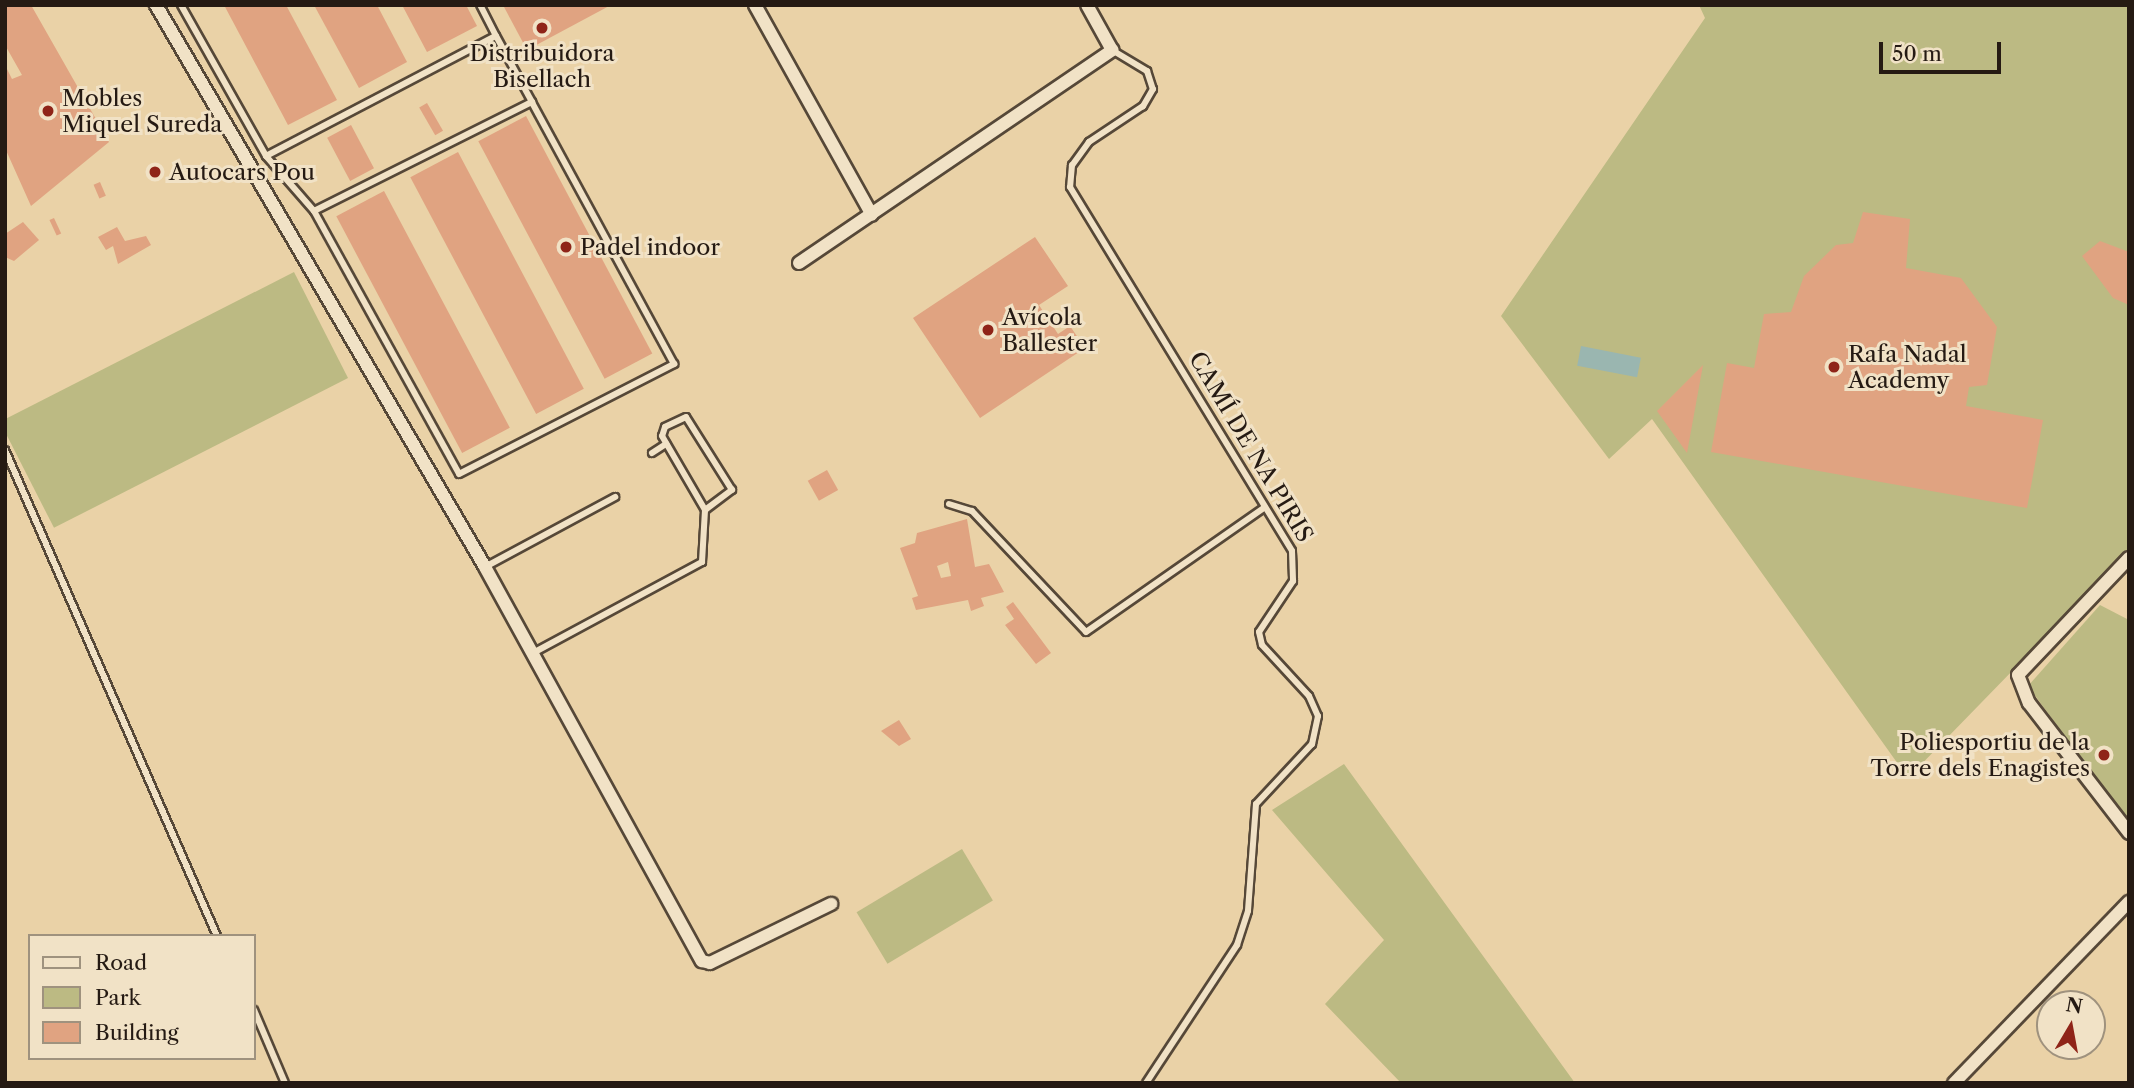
<!DOCTYPE html>
<meta charset="utf-8">
<style>
body{margin:0}
#map{position:relative;width:2134px;height:1088px;overflow:hidden;background:#ead2a7;font-family:"Libre Caslon Text",serif}
div>[style]{position:absolute}
.green>*{inset:0;background:#bcba83;transform-origin:0 0}
.water>*{inset:0;background:#9ab6b0;transform-origin:0 0}
.building>*{inset:0;background:#e0a381;transform-origin:0 0}
.roads{filter:drop-shadow(2px 0 #564838) drop-shadow(-2px 0 #564838) drop-shadow(0 2px #564838) drop-shadow(0 -2px #564838)}
.service>*{height:6px;margin:-3px;padding:0 3px;transform-origin:3px;border-radius:3px;background:#f1e2c6}
.minor>*{height:12px;margin:-6px;padding:0 6px;transform-origin:6px;border-radius:6px;background:#f1e2c6}
.dots>*{width:19px;height:19px;translate:-50% -50%;box-sizing:border-box;border:4px solid #f1e2c6;border-radius:50%}
span{translate:-50% -50%;white-space:nowrap;text-align:center;line-height:1.15;-webkit-text-stroke:6px #f1e2c6;paint-order:stroke}
.poi-label{font-size:23px;color:#251a13}
.left{translate:0 -50%;text-align:left}
.right{translate:-100% -50%;text-align:right}
.street-label{font-size:23px;color:#251a13}
.frame{position:absolute;inset:0;border:7px solid #251a13;pointer-events:none}
.legend{position:absolute;left:28px;top:934px;width:228px;height:126px;box-sizing:border-box;background:#f1e2c6;border:2px solid #9f927e;margin:0;padding:9px 12px;list-style:none;font-size:21px;color:#251a13}
.legend li{display:flex;align-items:center;gap:14px;height:35px}
.legend b{width:35px;border:2px solid #9f927e}
.north{position:absolute;left:2036px;top:990px;width:70px;height:70px;box-sizing:border-box;background:#f1e2c6;border:2px solid #9f927e;border-radius:50%;rotate:10deg;font-size:19px;font-weight:700;line-height:28px;text-align:center;color:#251a13}
.north::after{content:'';display:block;margin:auto;width:24px;height:32px;background:#8f2418;clip-path:polygon(50% 0,100% 100%,50% 72%,0 100%)}
.scale{position:absolute;left:1879px;top:42px;width:122px;height:32px;box-sizing:border-box;border:4px solid #251a13;border-top:0;padding-left:9px;font-size:21px;line-height:24px;white-space:nowrap;color:#251a13;-webkit-text-stroke:5px #f1e2c6;paint-order:stroke}
</style>
<div id="map">
<div class="green">
<i style="clip-path:polygon(1699px 5px,2129px 5px,2129px 551px,1908px 778px,1652px 419px,1609px 459px,1501px 316px,1705px 18px)"></i>
<i style="left:294px;top:272px;width:119px;height:330px;rotate:63deg"></i>
<i style="clip-path:polygon(2100px 605px,2129px 620px,2129px 824px,2028px 686px)"></i>
<i style="clip-path:polygon(1344px 764px,1575px 1083px,1401px 1083px,1325px 1004px,1384px 940px,1272px 810px)"></i>
<i style="left:962px;top:849px;width:60px;height:123px;rotate:59deg"></i>
</div>
<div class="water">
<i style="left:1581px;top:346px;width:61px;height:20px;rotate:11deg"></i>
</div>
<div class="building">
<i style="clip-path:polygon(5px 5px,31px 5px,109px 142px,31px 206px,5px 148px,5px 65px,12px 79px,22px 75px,5px 45px)"></i>
<i style="clip-path:polygon(224px 5px,286px 5px,337px 100px,288px 125px)"></i>
<i style="clip-path:polygon(314px 5px,377px 5px,407px 62px,359px 88px)"></i>
<i style="clip-path:polygon(402px 5px,466px 5px,477px 26px,427px 52px)"></i>
<i style="clip-path:polygon(503px 5px,611px 5px,527px 50px)"></i>
<i style="left:427px;top:103px;width:32px;height:9px;rotate:60deg"></i>
<i style="left:526px;top:116px;width:269px;height:54px;rotate:62deg"></i>
<i style="left:351px;top:125px;width:49px;height:27px;rotate:62deg"></i>
<i style="left:458px;top:152px;width:268px;height:54px;rotate:62deg"></i>
<i style="left:100px;top:182px;width:15px;height:7px;rotate:67deg"></i>
<i style="left:384px;top:191px;width:268px;height:54px;rotate:62deg"></i>
<i style="clip-path:polygon(1863px 212px,1910px 219px,1906px 268px,1961px 278px,1997px 327px,1987px 385px,1969px 387px,1966px 406px,2043px 420px,2027px 508px,1711px 452px,1727px 363px,1754px 368px,1764px 314px,1791px 312px,1804px 276px,1836px 245px,1853px 243px)"></i>
<i style="left:54px;top:218px;width:17px;height:5px;rotate:65deg"></i>
<i style="clip-path:polygon(23px 222px,39px 240px,14px 261px,5px 257px,5px 234px)"></i>
<i style="clip-path:polygon(117px 227px,125px 241px,146px 236px,151px 245px,118px 264px,113px 246px,106px 250px,98px 237px)"></i>
<i style="clip-path:polygon(1035px 237px,1068px 286px,1039px 305px,1058px 334px,1070px 326px,1085px 348px,980px 418px,913px 318px)"></i>
<i style="clip-path:polygon(2100px 241px,2129px 252px,2129px 305px,2113px 298px,2082px 256px)"></i>
<i style="clip-path:polygon(1703px 365px,1687px 453px,1657px 411px)"></i>
<i style="left:827px;top:470px;width:23px;height:22px;rotate:61deg"></i>
<i style="clip-path:polygon(evenodd,967px 519px,975px 567px,989px 564px,1004px 592px,981px 598px,984px 606px,971px 611px,968px 600px,916px 610px,912px 598px,918px 596px,900px 548px,915px 543px,917px 533px,967px 519px,948px 562px,951px 576px,941px 578px,937px 566px,948px 562px)"></i>
<i style="clip-path:polygon(1013px 602px,1051px 653px,1036px 664px,1005px 625px,1014px 619px,1006px 607px)"></i>
<i style="clip-path:polygon(899px 720px,911px 739px,899px 746px,881px 731px)"></i>
</div>
<div class="roads">
<div class="service">
<i style="left:181px;top:5px;width:173px;rotate:60.6deg"></i>
<i style="left:266px;top:156px;width:259px;rotate:-27.6deg"></i>
<i style="left:496px;top:36px;width:35px;rotate:-117deg"></i>
<i style="left:1112px;top:50px;width:41px;rotate:31deg"></i>
<i style="left:1147px;top:71px;width:19px;rotate:72deg"></i>
<i style="left:1153px;top:89px;width:20px;rotate:120deg"></i>
<i style="left:1143px;top:106px;width:65px;rotate:146.3deg"></i>
<i style="left:1089px;top:142px;width:29px;rotate:126deg"></i>
<i style="left:1072px;top:165px;width:22px;rotate:95deg"></i>
<i style="left:1070px;top:187px;width:426px;rotate:58.6deg"></i>
<i style="left:1292px;top:551px;width:30px;rotate:88deg"></i>
<i style="left:1293px;top:581px;width:61px;rotate:123.7deg"></i>
<i style="left:1259px;top:632px;width:13px;rotate:77deg"></i>
<i style="left:1262px;top:645px;width:69px;rotate:47.3deg"></i>
<i style="left:1309px;top:696px;width:22px;rotate:66deg"></i>
<i style="left:1318px;top:716px;width:29px;rotate:102deg"></i>
<i style="left:1312px;top:744px;width:82px;rotate:133deg"></i>
<i style="left:1256px;top:804px;width:107px;rotate:94.3deg"></i>
<i style="left:1248px;top:911px;width:36px;rotate:108deg"></i>
<i style="left:1237px;top:945px;width:165px;rotate:123.4deg"></i>
<i style="left:266px;top:156px;width:73px;rotate:48.9deg"></i>
<i style="left:314px;top:211px;width:244px;rotate:-26.6deg"></i>
<i style="left:532px;top:102px;width:75px;rotate:-118.6deg"></i>
<i style="left:314px;top:211px;width:300px;rotate:61.1deg"></i>
<i style="left:459px;top:474px;width:242px;rotate:-27.1deg"></i>
<i style="left:674px;top:364px;width:298px;rotate:-118.5deg"></i>
<i style="left:5px;top:450px;width:530px;rotate:66.43deg"></i>
<i style="left:652px;top:453px;width:17px;rotate:-33deg"></i>
<i style="left:949px;top:504px;width:24px;rotate:17deg"></i>
<i style="left:972px;top:511px;width:166px;rotate:46.7deg"></i>
<i style="left:1086px;top:632px;width:218px;rotate:-34.9deg"></i>
<i style="left:485px;top:567px;width:148px;rotate:-28.3deg"></i>
<i style="left:533px;top:653px;width:192px;rotate:-28.3deg"></i>
<i style="left:702px;top:562px;width:52px;rotate:-86.7deg"></i>
<i style="left:705px;top:510px;width:34px;rotate:-37deg"></i>
<i style="left:732px;top:490px;width:86px;rotate:-122.2deg"></i>
<i style="left:686px;top:417px;width:23px;rotate:155deg"></i>
<i style="left:665px;top:427px;width:9px;rotate:108deg"></i>
<i style="left:662px;top:436px;width:86px;rotate:59.8deg"></i>
<i style="left:254px;top:1010px;width:79px;rotate:67deg"></i>
</div>
<div class="minor">
<i style="left:156px;top:5px;width:651px;rotate:59.65deg"></i>
<i style="left:485px;top:567px;width:450px;rotate:61.2deg"></i>
<i style="left:702px;top:961px;width:8px;rotate:14deg"></i>
<i style="left:710px;top:963px;width:135px;rotate:-26deg"></i>
<i style="left:755px;top:5px;width:240px;rotate:60.9deg"></i>
<i style="left:799px;top:263px;width:379px;rotate:-34.2deg"></i>
<i style="left:1112px;top:50px;width:51px;rotate:-119.1deg"></i>
<i style="left:2129px;top:558px;width:161px;rotate:133.5deg"></i>
<i style="left:2018px;top:675px;width:30px;rotate:69deg"></i>
<i style="left:2029px;top:703px;width:164px;rotate:52.4deg"></i>
<i style="left:1954px;top:1083px;width:252px;rotate:-46deg"></i>
</div>
</div>
<div class="dots">
<i style="left:542px;top:28px;background:#8f2418"></i>
<i style="left:48px;top:111px;background:#8f2418"></i>
<i style="left:155px;top:172px;background:#8f2418"></i>
<i style="left:566px;top:247px;background:#8f2418"></i>
<i style="left:988px;top:330px;background:#8f2418"></i>
<i style="left:1834px;top:367px;background:#8f2418"></i>
<i style="left:2104px;top:755px;background:#8f2418"></i>
</div>
<div class="poi-label">
<span style="left:542px;top:66px">Distribuidora<br>Bisellach</span>
<span class="left" style="left:62px;top:111px">Mobles<br>Miquel Sureda</span>
<span class="left" style="left:169px;top:172px">Autocars Pou</span>
<span class="left" style="left:580px;top:247px">Padel indoor</span>
<span class="left" style="left:1002px;top:330px">Avícola<br>Ballester</span>
<span class="left" style="left:1848px;top:367px">Rafa Nadal<br>Academy</span>
<span class="right" style="left:2090px;top:755px">Poliesportiu de la<br>Torre dels Enagistes</span>
</div>
<div class="street-label">
<span style="left:1251px;top:447px;rotate:59deg">CAMÍ DE NA PIRIS</span>
</div>
<div class="frame"></div>
<ul class="legend">
<li><b style="height:9px;background:#f1e2c6"></b>Road</li>
<li><b style="height:19px;background:#bcba83"></b>Park</li>
<li><b style="height:19px;background:#e0a381"></b>Building</li>
</ul>
<div class="north">N</div>
<div class="scale">50 m</div>
</div>
